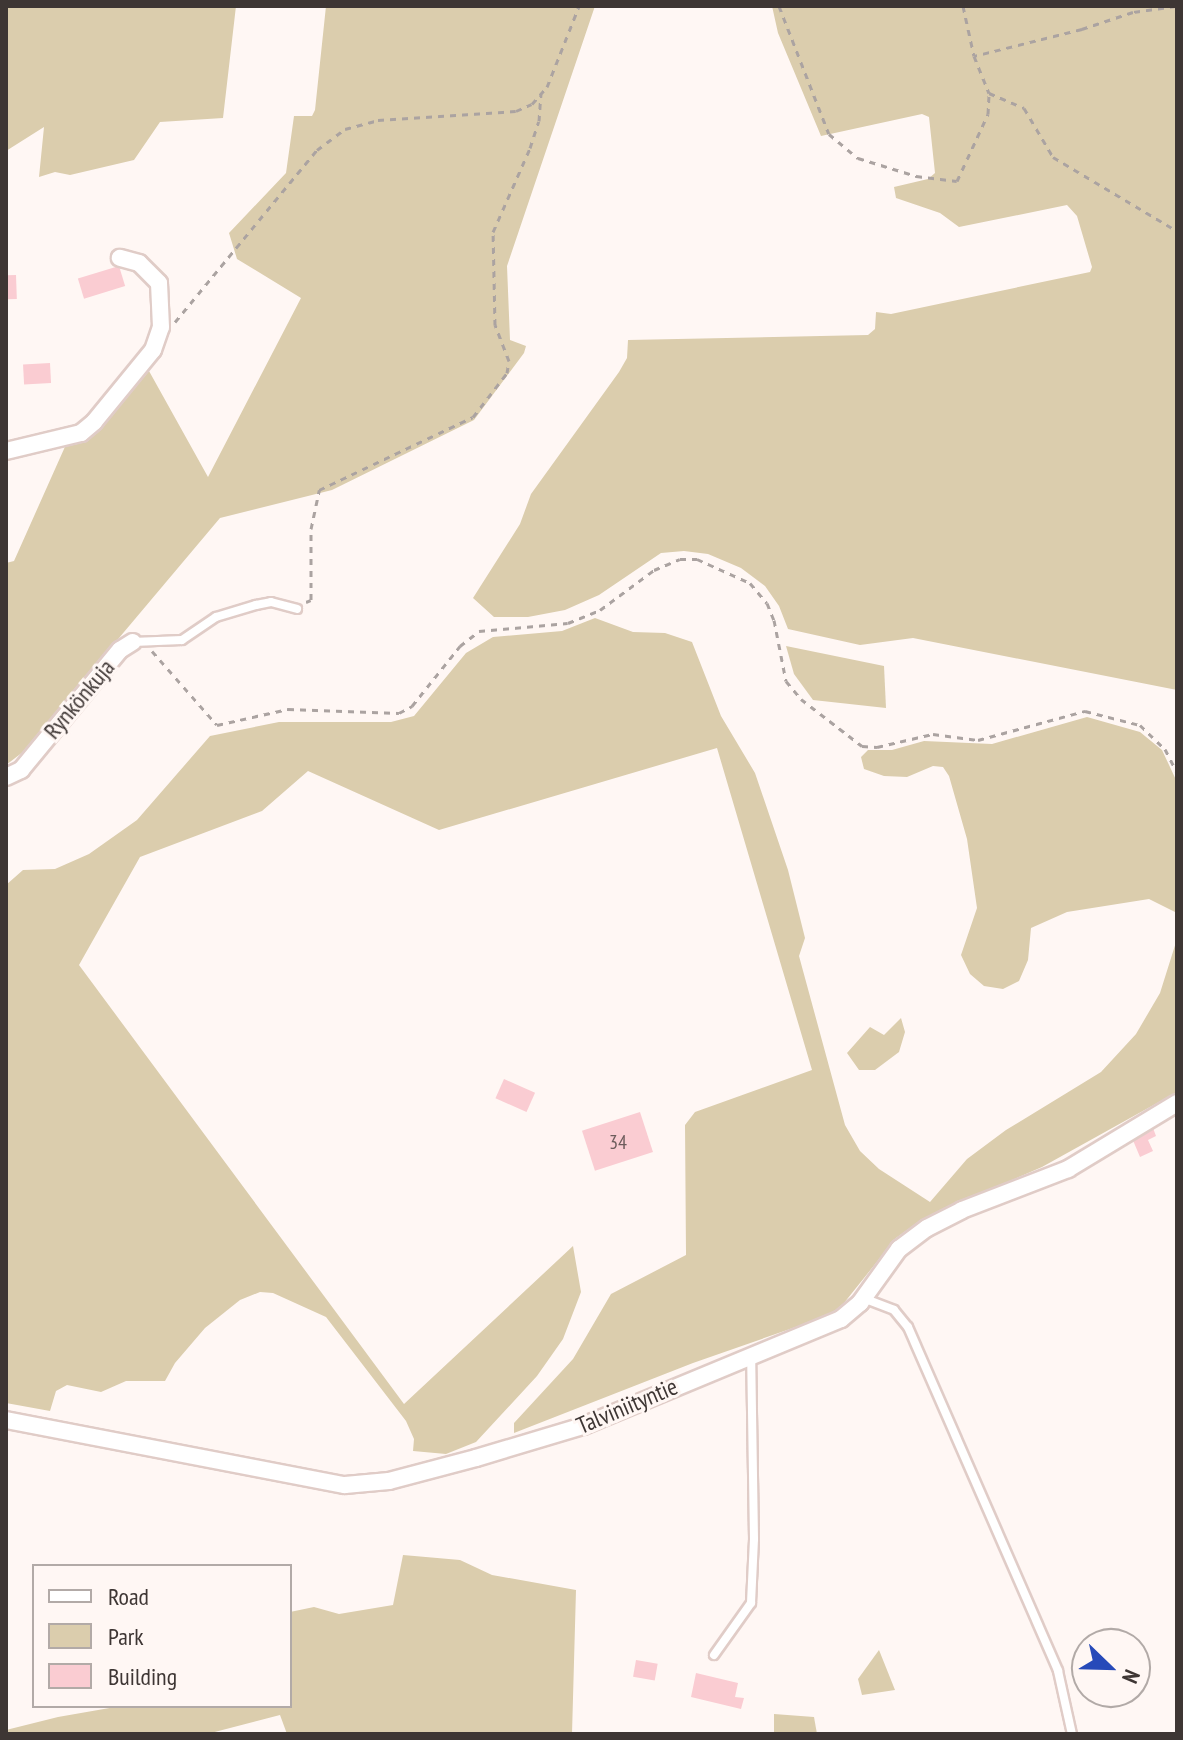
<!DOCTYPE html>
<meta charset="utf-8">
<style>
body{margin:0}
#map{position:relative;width:1183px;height:1740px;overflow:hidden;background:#fff7f4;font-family:"PT Sans Narrow",sans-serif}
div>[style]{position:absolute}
.green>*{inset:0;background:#dbcdad}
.building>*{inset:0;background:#faccd2;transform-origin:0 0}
.path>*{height:3px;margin-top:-1.5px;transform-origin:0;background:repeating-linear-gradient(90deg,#aba3a1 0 6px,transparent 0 12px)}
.roads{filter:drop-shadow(2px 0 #e0ccc7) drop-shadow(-2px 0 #e0ccc7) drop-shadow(0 2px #e0ccc7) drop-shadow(0 -2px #e0ccc7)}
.lane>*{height:8px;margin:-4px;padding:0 4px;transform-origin:4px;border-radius:4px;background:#fff}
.street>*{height:16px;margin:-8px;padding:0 8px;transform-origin:8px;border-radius:8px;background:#fff}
span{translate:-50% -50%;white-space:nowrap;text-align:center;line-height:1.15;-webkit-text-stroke:6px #fff7f4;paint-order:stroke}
.number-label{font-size:20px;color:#6d5c5c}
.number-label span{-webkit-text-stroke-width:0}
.street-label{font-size:24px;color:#3e3634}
.frame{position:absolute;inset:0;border:8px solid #3e3634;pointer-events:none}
.legend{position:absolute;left:32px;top:1564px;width:260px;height:144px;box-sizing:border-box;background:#fff7f4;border:2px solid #b2aaa7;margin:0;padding:10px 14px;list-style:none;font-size:24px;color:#3e3634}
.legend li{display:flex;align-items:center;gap:16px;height:40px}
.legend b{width:40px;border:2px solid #b2aaa7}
.north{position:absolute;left:1071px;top:1628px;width:80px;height:80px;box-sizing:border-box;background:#fff7f4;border:2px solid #b2aaa7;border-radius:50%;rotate:113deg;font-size:22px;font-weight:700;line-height:32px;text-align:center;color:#3e3634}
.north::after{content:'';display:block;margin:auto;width:28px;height:36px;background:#274ab9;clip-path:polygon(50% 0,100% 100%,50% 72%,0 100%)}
</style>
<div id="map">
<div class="green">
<i style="clip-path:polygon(6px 6px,236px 6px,223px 118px,160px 122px,134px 160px,70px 175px,55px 172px,39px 177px,44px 127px,6px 151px)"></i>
<i style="clip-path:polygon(326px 6px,595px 6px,507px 266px,510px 340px,526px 346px,524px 353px,474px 420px,332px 490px,220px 518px,23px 752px,6px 765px,6px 563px,14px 561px,68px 440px,83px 438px,99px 428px,149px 371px,208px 477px,301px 298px,237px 259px,229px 233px,286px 173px,294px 116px,312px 116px,315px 110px)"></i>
<i style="clip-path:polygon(772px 6px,1177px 6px,1177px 690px,913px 638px,860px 645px,788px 629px,779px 606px,765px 586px,741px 568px,708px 554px,684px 551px,661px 553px,599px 595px,565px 610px,528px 617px,494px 617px,473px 598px,520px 524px,531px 494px,619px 372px,627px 358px,628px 340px,868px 335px,875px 329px,876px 312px,891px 314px,1090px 272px,1092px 267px,1077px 216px,1067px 205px,959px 227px,940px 213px,896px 198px,894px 187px,928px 179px,935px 173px,929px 117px,922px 114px,821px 136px,778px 33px)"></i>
<i style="clip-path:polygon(595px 618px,633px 632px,665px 633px,692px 642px,721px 716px,755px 773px,788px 870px,805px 938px,799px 956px,845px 1125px,860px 1151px,879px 1169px,930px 1202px,967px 1159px,1006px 1130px,1101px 1072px,1136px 1034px,1160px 993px,1177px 939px,1177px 1092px,1042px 1167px,923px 1219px,896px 1238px,836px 1313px,693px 1363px,514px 1433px,514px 1423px,573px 1359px,611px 1294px,686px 1255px,685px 1125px,695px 1112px,812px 1070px,717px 748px,439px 830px,308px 771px,262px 811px,140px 857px,79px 965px,404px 1404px,573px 1246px,581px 1292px,563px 1339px,537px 1376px,476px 1442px,446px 1454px,413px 1451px,414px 1439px,406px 1421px,326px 1317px,273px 1293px,260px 1292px,240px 1300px,205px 1328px,175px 1363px,165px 1381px,126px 1381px,101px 1392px,67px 1385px,56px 1391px,50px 1411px,6px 1403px,6px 885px,23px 870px,55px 869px,89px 854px,137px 820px,210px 736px,279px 722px,391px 722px,414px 716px,466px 653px,493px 637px,562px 631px)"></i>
<i style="clip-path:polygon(786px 646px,884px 666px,886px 708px,813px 700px,794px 674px)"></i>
<i style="clip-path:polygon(1087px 717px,1140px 732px,1162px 750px,1177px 782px,1177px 913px,1149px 899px,1067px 912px,1031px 928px,1028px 960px,1019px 981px,1003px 989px,984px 986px,970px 974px,961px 955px,977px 908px,967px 839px,949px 776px,943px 767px,933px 766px,907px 777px,884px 776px,864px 769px,861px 757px,868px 750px,892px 750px,924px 741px,992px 744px)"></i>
<i style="clip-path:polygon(901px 1018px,905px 1032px,899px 1052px,875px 1070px,859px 1070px,847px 1053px,870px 1027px,884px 1035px)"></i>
<i style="clip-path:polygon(403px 1555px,460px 1560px,492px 1575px,576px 1590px,572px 1734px,287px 1734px,280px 1715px,207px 1734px,6px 1734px,6px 1730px,58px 1717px,121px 1706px,290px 1706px,290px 1612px,314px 1607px,339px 1614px,393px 1605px)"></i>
<i style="clip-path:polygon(879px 1650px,895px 1690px,862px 1695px,858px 1679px)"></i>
<i style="clip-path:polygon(774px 1714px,814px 1717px,817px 1734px,774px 1734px)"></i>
</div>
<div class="building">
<i style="left:119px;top:266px;width:21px;height:43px;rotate:73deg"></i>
<i style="left:16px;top:275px;width:24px;height:10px;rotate:88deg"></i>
<i style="left:50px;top:363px;width:20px;height:27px;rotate:87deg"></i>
<i style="left:504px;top:1079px;width:34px;height:21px;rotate:24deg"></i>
<i style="left:640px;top:1112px;width:42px;height:61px;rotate:72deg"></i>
<i style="clip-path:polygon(1153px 1128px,1156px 1136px,1148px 1140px,1153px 1151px,1140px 1157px,1132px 1138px)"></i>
<i style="left:636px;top:1660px;width:22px;height:17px;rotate:10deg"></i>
<i style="clip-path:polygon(696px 1673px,738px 1683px,735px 1697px,744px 1698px,741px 1709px,691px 1697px)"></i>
</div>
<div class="path">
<i style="left:779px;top:6px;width:137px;rotate:68.7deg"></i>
<i style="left:829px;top:134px;width:38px;rotate:40deg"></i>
<i style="left:858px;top:158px;width:61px;rotate:17.2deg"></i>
<i style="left:916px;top:176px;width:41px;rotate:7deg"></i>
<i style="left:957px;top:181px;width:74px;rotate:-65.2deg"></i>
<i style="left:988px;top:114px;width:20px;rotate:-87deg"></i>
<i style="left:963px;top:6px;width:51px;rotate:77.6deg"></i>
<i style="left:1176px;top:6px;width:43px;rotate:172.1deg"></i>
<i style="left:1133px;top:12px;width:54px;rotate:161.6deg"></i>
<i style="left:1082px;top:29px;width:111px;rotate:166deg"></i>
<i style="left:974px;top:56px;width:40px;rotate:68deg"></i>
<i style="left:989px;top:93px;width:38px;rotate:23deg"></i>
<i style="left:1024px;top:108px;width:57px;rotate:59.4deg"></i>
<i style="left:1053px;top:157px;width:144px;rotate:30.8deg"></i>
<i style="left:175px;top:322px;width:223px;rotate:-50.5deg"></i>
<i style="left:317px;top:150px;width:35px;rotate:-37deg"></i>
<i style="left:345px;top:129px;width:34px;rotate:-15deg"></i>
<i style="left:378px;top:120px;width:138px;rotate:-3.7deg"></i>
<i style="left:516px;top:111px;width:17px;rotate:-24deg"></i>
<i style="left:532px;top:104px;width:23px;rotate:-49deg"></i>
<i style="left:547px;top:87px;width:87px;rotate:-68.4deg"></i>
<i style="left:306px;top:602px;width:5px;rotate:-22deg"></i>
<i style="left:311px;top:600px;width:71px;rotate:-90deg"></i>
<i style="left:311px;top:529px;width:40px;rotate:-78deg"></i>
<i style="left:319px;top:490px;width:170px;rotate:-25.4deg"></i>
<i style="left:473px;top:417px;width:56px;rotate:-52.3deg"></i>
<i style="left:507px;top:373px;width:12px;rotate:-81deg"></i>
<i style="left:509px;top:361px;width:39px;rotate:-111deg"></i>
<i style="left:495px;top:325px;width:93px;rotate:-91.2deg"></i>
<i style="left:493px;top:232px;width:92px;rotate:-66.2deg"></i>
<i style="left:530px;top:148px;width:28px;rotate:-72deg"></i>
<i style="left:539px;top:121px;width:27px;rotate:-86deg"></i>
<i style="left:152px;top:651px;width:98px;rotate:48.7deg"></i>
<i style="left:217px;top:725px;width:73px;rotate:-12.7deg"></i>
<i style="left:288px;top:709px;width:111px;rotate:2.1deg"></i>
<i style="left:399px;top:713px;width:15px;rotate:-28deg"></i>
<i style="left:412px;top:706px;width:77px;rotate:-51.3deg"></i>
<i style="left:460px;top:646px;width:24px;rotate:-38deg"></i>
<i style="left:479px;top:631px;width:89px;rotate:-5.1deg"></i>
<i style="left:568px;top:623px;width:35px;rotate:-22deg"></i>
<i style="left:600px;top:610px;width:67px;rotate:-36.5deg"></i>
<i style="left:654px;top:570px;width:28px;rotate:-23deg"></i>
<i style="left:680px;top:559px;width:17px"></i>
<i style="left:697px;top:559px;width:58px;rotate:24.4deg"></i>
<i style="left:750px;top:583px;width:26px;rotate:50deg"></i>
<i style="left:767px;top:603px;width:18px;rotate:68deg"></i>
<i style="left:774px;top:620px;width:62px;rotate:78.9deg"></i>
<i style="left:786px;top:681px;width:23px;rotate:50deg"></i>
<i style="left:801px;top:699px;width:77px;rotate:37.6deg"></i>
<i style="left:862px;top:746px;width:15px;rotate:4deg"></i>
<i style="left:877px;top:747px;width:57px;rotate:-13.1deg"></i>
<i style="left:933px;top:734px;width:45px;rotate:7.6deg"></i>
<i style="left:978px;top:740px;width:111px;rotate:-15.2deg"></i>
<i style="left:1085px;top:711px;width:57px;rotate:14.3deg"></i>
<i style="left:1140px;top:725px;width:35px;rotate:44deg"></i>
<i style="left:1165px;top:749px;width:27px;rotate:63deg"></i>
</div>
<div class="roads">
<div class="lane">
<i style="left:133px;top:642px;width:49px;rotate:-2.3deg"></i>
<i style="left:182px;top:640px;width:41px;rotate:-34.1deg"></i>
<i style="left:216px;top:617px;width:42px;rotate:-16.7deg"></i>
<i style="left:256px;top:605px;width:15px;rotate:-11deg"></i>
<i style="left:271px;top:602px;width:27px;rotate:15deg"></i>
<i style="left:863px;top:1298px;width:33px;rotate:21deg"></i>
<i style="left:894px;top:1310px;width:22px;rotate:51deg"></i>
<i style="left:908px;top:1327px;width:375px;rotate:66.4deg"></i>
<i style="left:1058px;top:1671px;width:65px;rotate:77.5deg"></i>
<i style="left:714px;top:1655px;width:64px;rotate:-54.6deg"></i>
<i style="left:751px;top:1603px;width:64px;rotate:-87.3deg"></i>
<i style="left:754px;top:1539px;width:185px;rotate:-90.9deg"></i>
</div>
<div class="street">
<i style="left:6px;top:451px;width:77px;rotate:-13.5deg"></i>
<i style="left:81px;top:433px;width:17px;rotate:-40deg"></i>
<i style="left:94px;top:422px;width:93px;rotate:-50.7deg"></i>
<i style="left:153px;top:350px;width:24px;rotate:-71deg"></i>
<i style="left:161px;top:327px;width:44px;rotate:-92.6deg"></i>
<i style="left:159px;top:283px;width:28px;rotate:-135deg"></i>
<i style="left:139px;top:263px;width:20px;rotate:-165deg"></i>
<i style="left:6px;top:777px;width:17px;rotate:-25deg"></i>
<i style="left:21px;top:770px;width:156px;rotate:-50.5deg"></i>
<i style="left:120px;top:650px;width:15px;rotate:-32deg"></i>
<i style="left:6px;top:1420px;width:345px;rotate:10.9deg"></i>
<i style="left:345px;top:1485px;width:44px;rotate:-5.2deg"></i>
<i style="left:389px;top:1481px;width:90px;rotate:-14.8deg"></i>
<i style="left:476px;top:1458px;width:112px;rotate:-16.7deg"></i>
<i style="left:583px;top:1426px;width:279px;rotate:-22.5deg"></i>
<i style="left:841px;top:1319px;width:25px;rotate:-40deg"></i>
<i style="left:860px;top:1303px;width:67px;rotate:-54.2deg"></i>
<i style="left:899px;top:1249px;width:35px;rotate:-37deg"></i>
<i style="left:927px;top:1228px;width:39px;rotate:-27deg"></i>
<i style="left:962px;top:1210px;width:114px;rotate:-21.1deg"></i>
<i style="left:1068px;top:1169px;width:127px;rotate:-31.2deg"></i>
</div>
</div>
<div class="number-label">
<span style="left:618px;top:1142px">34</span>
</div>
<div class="street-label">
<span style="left:79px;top:699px;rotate:-50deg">Rynkönkuja</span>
<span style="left:627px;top:1406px;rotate:-23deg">Talviniityntie</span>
</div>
<div class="frame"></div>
<ul class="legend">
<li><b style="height:10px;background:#fff"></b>Road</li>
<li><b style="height:22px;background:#dbcdad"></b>Park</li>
<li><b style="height:22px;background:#faccd2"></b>Building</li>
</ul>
<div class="north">N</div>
</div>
